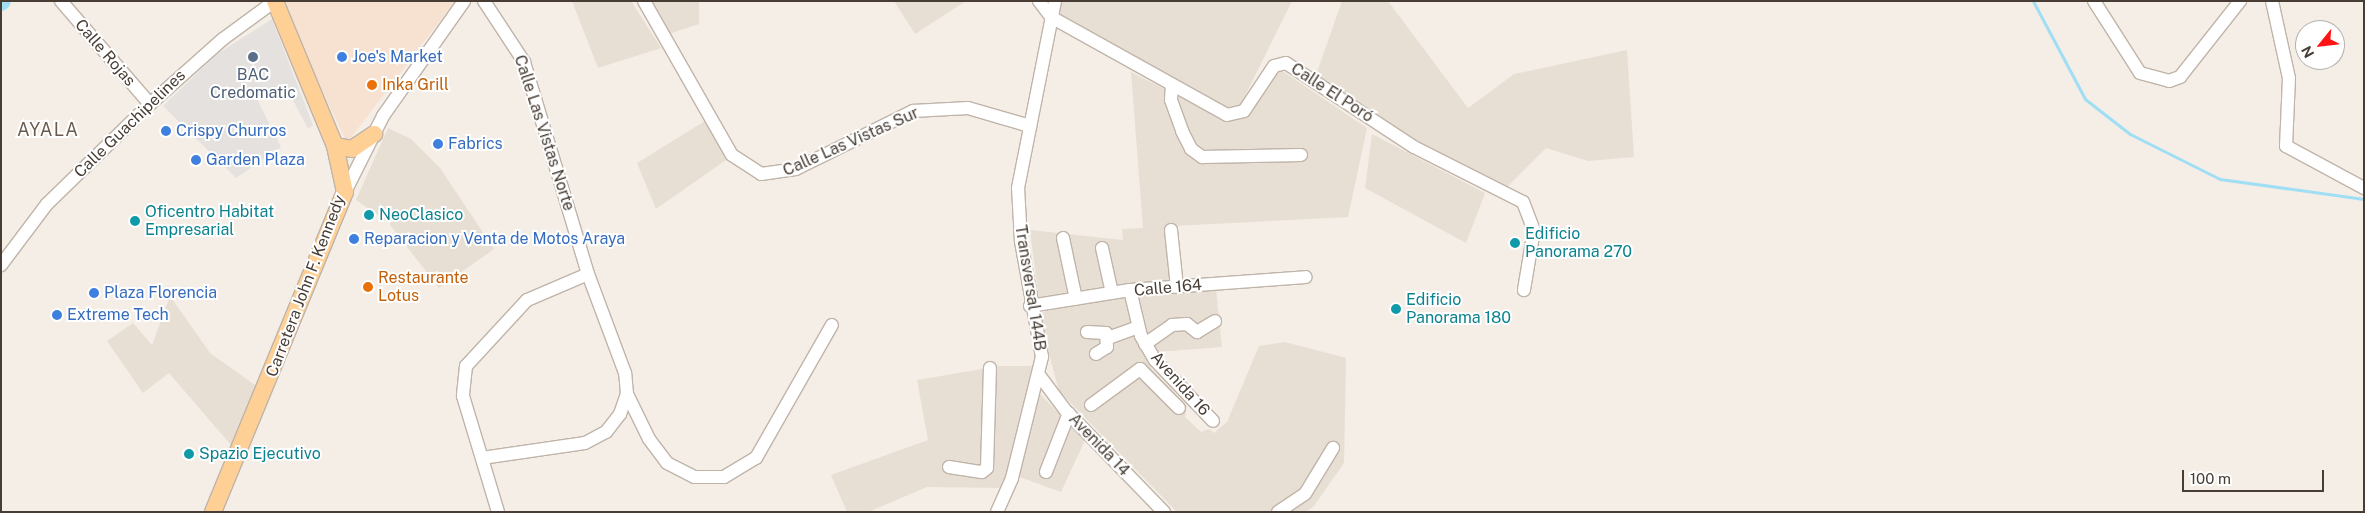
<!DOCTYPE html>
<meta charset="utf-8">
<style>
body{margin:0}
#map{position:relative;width:2365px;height:513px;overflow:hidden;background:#f4eee7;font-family:"Public Sans",sans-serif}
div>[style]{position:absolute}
.residential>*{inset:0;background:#e8dfd4}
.commercial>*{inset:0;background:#f7e1d1}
.parking>*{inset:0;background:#e5e1df}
.stream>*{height:3px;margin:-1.5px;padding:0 1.5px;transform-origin:1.5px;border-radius:1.5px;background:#a0def4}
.river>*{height:18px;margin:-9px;padding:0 9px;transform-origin:9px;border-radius:9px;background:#a0def4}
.roads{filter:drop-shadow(1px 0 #c0b4a9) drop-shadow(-1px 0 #c0b4a9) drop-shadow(0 1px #c0b4a9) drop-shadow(0 -1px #c0b4a9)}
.minor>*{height:12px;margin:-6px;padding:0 6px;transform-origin:6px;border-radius:6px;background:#fff}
.major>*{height:16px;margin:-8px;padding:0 8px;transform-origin:8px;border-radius:8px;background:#ffd095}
.dots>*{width:14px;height:14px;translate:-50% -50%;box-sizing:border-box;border:2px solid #fff;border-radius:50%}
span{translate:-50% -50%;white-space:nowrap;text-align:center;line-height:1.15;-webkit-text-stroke:4px #fff;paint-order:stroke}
.street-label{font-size:16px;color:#473d35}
.shop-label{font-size:16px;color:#366cbe}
.left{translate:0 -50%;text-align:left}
.service-label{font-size:16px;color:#4e5e75}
.food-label{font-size:16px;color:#c56008}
.culture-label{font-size:16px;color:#0d838f}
.neighbourhood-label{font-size:18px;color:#6b5a4c;letter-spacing:1px}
.frame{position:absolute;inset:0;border:2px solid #473d35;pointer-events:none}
.north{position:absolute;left:2295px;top:20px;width:50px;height:50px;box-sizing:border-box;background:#fff;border:1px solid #b5b1ae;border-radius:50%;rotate:241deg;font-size:14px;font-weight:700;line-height:20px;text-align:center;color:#473d35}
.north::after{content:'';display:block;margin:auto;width:18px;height:22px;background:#ff1314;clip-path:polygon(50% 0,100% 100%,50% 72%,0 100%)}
.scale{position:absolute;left:2182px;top:470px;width:142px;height:22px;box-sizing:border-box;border:2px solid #473d35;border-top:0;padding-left:6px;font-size:15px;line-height:18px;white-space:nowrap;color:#473d35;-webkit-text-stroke:4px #fff;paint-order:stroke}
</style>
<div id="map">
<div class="residential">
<i style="clip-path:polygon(572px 1px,631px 1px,661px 48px,598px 68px)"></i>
<i style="clip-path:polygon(650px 1px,699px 1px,699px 24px,669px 34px)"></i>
<i style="clip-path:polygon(894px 1px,966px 1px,915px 34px)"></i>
<i style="clip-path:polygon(1060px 1px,1292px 1px,1240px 106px,1229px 109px,1056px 14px)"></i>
<i style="clip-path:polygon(1342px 1px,1388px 1px,1468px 108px,1514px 74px,1627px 50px,1634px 157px,1588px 161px,1546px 148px,1505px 189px,1409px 138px,1316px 75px)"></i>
<i style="clip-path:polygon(1278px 68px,1367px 128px,1348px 217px,1173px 226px,1179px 283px,1039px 301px,1030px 230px,1123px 240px,1122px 229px,1143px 228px,1131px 72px,1229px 122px,1249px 114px)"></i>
<i style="clip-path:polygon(705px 121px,729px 158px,656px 209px,637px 163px)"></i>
<i style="clip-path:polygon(388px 128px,411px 139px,440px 168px,494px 249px,439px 288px,387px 221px,356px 200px)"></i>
<i style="clip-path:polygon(1372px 134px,1485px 193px,1466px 243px,1365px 188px)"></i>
<i style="clip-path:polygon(1216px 289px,1222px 347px,1157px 352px,1142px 324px,1136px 293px)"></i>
<i style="clip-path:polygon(1127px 294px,1136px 336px,1152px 369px,1187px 406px,1185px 417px,1201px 432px,1209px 429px,1214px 433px,1227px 422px,1259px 346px,1285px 342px,1346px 358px,1344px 463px,1314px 506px,1306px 512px,1177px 512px,1059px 391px,1038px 313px)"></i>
<i style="clip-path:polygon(170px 296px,210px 353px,259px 388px,231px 445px,169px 373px,143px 393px,107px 341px,133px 323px,152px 345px)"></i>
<i style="clip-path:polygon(1000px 366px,1035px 366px,1003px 488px,927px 487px,868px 512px,847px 512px,831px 475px,928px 440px,917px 380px)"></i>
<i style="clip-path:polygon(1040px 394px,1085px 440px,1061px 492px,1017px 476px)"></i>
</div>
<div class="commercial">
<i style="clip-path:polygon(280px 1px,455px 1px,347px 143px)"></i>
</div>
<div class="parking">
<i style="clip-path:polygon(272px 19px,313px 125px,308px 129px,285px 85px,257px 99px,281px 147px,236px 178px,163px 106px,217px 54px)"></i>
</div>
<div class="stream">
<i style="left:2033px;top:1px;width:111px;rotate:62deg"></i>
<i style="left:2085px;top:99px;width:57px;rotate:37.9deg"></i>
<i style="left:2130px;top:134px;width:101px;rotate:26.6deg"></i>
<i style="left:2220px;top:179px;width:145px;rotate:7.9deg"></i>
</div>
<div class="river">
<i style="left:1px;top:2px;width:1px;rotate:-45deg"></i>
</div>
<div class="roads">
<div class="minor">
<i style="left:61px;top:1px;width:136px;rotate:49.2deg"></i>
<i style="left:484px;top:1px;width:73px;rotate:56.7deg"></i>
<i style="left:524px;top:62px;width:221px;rotate:73.2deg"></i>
<i style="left:588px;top:274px;width:66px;rotate:156.9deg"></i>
<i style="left:527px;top:300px;width:90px;rotate:132.7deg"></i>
<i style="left:466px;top:366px;width:30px;rotate:96deg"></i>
<i style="left:463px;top:396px;width:121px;rotate:73.2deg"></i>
<i style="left:644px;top:1px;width:177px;rotate:60.3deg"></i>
<i style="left:732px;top:155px;width:35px;rotate:33deg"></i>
<i style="left:761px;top:174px;width:35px;rotate:-8deg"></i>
<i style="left:796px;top:169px;width:131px;rotate:-26.4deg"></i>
<i style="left:913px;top:111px;width:55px;rotate:-3.1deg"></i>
<i style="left:968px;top:108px;width:65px;rotate:16.2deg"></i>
<i style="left:1039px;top:1px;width:20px;rotate:53deg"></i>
<i style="left:1051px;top:17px;width:201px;rotate:29.1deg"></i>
<i style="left:1227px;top:115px;width:17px;rotate:-13deg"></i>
<i style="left:1244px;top:111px;width:54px;rotate:-56.3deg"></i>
<i style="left:1274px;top:66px;width:12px;rotate:-14deg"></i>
<i style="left:1286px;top:63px;width:153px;rotate:33.3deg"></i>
<i style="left:1414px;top:147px;width:122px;rotate:26.8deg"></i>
<i style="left:1523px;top:202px;width:30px;rotate:69deg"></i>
<i style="left:1534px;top:230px;width:61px;rotate:99.5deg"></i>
<i style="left:2094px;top:1px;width:85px;rotate:57.4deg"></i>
<i style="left:2140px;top:73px;width:30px;rotate:15deg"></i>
<i style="left:2169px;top:81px;width:12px;rotate:-20deg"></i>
<i style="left:2180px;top:77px;width:97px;rotate:-51.7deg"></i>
<i style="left:2272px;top:1px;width:79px;rotate:77.6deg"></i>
<i style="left:2289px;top:78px;width:68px;rotate:92.5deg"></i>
<i style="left:2286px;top:146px;width:89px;rotate:28.3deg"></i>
<i style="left:1172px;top:85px;width:15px;rotate:94deg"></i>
<i style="left:1171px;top:100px;width:33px;rotate:70deg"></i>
<i style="left:1182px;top:131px;width:20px;rotate:63deg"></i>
<i style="left:1191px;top:149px;width:14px;rotate:36deg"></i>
<i style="left:1202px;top:157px;width:99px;rotate:-1.2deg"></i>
<i style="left:345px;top:192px;width:85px;rotate:-63.4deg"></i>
<i style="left:383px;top:116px;width:141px;rotate:-54.8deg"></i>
<i style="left:1171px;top:230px;width:57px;rotate:84deg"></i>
<i style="left:1063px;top:238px;width:62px;rotate:78deg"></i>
<i style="left:1102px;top:248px;width:46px;rotate:77.5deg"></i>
<i style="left:1px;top:265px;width:76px;rotate:-53deg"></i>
<i style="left:47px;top:204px;width:144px;rotate:-44.2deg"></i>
<i style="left:150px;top:104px;width:98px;rotate:-41.7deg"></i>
<i style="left:223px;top:39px;width:64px;rotate:-36.2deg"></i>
<i style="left:1130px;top:290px;width:47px;rotate:76.6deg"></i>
<i style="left:1141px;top:336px;width:28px;rotate:60deg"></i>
<i style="left:1155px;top:360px;width:84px;rotate:46.4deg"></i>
<i style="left:1030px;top:306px;width:101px;rotate:-9.1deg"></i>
<i style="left:1130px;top:290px;width:176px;rotate:-4.2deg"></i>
<i style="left:1087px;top:332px;width:19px;rotate:3deg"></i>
<i style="left:1106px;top:333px;width:14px;rotate:86deg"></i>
<i style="left:1107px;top:347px;width:13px;rotate:148deg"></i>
<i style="left:1108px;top:338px;width:32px;rotate:-20deg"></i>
<i style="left:1145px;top:344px;width:33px;rotate:-35deg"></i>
<i style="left:1172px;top:325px;width:15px;rotate:-4deg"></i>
<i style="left:1187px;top:324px;width:13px;rotate:39deg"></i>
<i style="left:1197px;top:332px;width:21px;rotate:-31deg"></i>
<i style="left:1039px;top:375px;width:45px;rotate:53.1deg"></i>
<i style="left:1066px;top:411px;width:141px;rotate:45.9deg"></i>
<i style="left:627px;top:394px;width:50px;rotate:63.9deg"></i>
<i style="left:649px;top:439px;width:30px;rotate:53deg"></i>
<i style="left:667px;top:463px;width:31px;rotate:27deg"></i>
<i style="left:695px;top:477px;width:29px"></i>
<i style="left:724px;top:477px;width:37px;rotate:-31deg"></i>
<i style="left:756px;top:458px;width:153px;rotate:-60.3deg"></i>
<i style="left:1091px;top:405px;width:61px;rotate:-36.3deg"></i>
<i style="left:1140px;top:369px;width:55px;rotate:45deg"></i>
<i style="left:482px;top:458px;width:104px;rotate:-8.3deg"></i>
<i style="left:585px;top:443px;width:24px;rotate:-28deg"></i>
<i style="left:606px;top:432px;width:23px;rotate:-52deg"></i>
<i style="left:620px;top:414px;width:21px;rotate:-71deg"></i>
<i style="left:627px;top:394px;width:21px;rotate:-95deg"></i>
<i style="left:625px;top:373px;width:106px;rotate:-110.5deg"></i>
<i style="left:949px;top:467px;width:33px;rotate:9deg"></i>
<i style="left:982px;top:472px;width:6px;rotate:-39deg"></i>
<i style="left:987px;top:468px;width:100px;rotate:-88.3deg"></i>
<i style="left:1046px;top:472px;width:63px;rotate:-68.7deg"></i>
<i style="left:997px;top:512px;width:37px;rotate:-66deg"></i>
<i style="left:1012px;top:478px;width:125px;rotate:-76.1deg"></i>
<i style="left:1042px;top:357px;width:118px;rotate:-100.3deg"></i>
<i style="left:1021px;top:241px;width:53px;rotate:-93.2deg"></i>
<i style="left:1018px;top:188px;width:191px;rotate:-78.8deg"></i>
<i style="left:1278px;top:512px;width:32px;rotate:-34deg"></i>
<i style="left:1305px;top:494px;width:54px;rotate:-58.7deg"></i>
</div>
<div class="major">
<i style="left:335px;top:146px;width:17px;rotate:10deg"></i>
<i style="left:352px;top:149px;width:27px;rotate:-34deg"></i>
<i style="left:213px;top:512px;width:346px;rotate:-67.6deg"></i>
<i style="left:345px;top:192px;width:47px;rotate:-102.3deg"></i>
<i style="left:335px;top:146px;width:157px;rotate:-112.5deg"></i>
</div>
</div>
<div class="dots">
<i style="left:253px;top:57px;background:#5c6f8a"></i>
<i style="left:342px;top:57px;background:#3f7fe0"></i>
<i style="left:372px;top:85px;background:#e8710a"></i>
<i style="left:166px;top:131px;background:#3f7fe0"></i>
<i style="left:438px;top:144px;background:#3f7fe0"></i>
<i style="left:196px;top:160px;background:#3f7fe0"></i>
<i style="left:369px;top:215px;background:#0f9aa8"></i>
<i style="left:135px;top:221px;background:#0f9aa8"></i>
<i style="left:354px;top:239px;background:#3f7fe0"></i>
<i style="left:1515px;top:243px;background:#0f9aa8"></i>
<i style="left:368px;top:287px;background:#e8710a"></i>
<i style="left:94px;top:293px;background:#3f7fe0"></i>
<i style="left:1396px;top:309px;background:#0f9aa8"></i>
<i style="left:57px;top:315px;background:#3f7fe0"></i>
<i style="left:189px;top:454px;background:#0f9aa8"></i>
</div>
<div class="street-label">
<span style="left:105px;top:53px;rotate:49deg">Calle Rojas</span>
<span style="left:1332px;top:93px;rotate:33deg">Calle El Poró</span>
<span style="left:130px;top:124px;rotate:-44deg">Calle Guachipelines</span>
<span style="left:544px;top:133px;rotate:72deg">Calle Las Vistas Norte</span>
<span style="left:851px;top:142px;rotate:-24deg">Calle Las Vistas Sur</span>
<span style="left:306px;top:286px;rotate:-69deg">Carretera John F. Kennedy</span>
<span style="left:1030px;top:288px;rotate:81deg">Transversal 144B</span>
<span style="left:1168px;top:288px;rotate:-5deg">Calle 164</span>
<span style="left:1180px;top:384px;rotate:48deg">Avenida 16</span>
<span style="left:1099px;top:445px;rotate:46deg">Avenida 14</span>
</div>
<div class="shop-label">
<span class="left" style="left:352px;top:57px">Joe's Market</span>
<span class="left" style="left:176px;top:131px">Crispy Churros</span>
<span class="left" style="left:448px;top:144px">Fabrics</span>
<span class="left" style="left:206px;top:160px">Garden Plaza</span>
<span class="left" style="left:364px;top:239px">Reparacion y Venta de Motos Araya</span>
<span class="left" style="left:104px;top:293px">Plaza Florencia</span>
<span class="left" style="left:67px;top:315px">Extreme Tech</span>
</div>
<div class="service-label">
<span style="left:253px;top:84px">BAC<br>Credomatic</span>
</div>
<div class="food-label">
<span class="left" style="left:382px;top:85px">Inka Grill</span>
<span class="left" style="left:378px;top:287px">Restaurante<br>Lotus</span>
</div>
<div class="culture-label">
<span class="left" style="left:145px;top:221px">Oficentro Habitat<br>Empresarial</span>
<span class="left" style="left:379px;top:215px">NeoClasico</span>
<span class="left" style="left:1525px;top:243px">Edificio<br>Panorama 270</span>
<span class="left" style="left:1406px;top:309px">Edificio<br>Panorama 180</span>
<span class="left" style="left:199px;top:454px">Spazio Ejecutivo</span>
</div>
<div class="neighbourhood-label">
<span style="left:48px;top:130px">AYALA</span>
</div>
<div class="frame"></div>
<div class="north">N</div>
<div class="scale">100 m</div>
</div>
